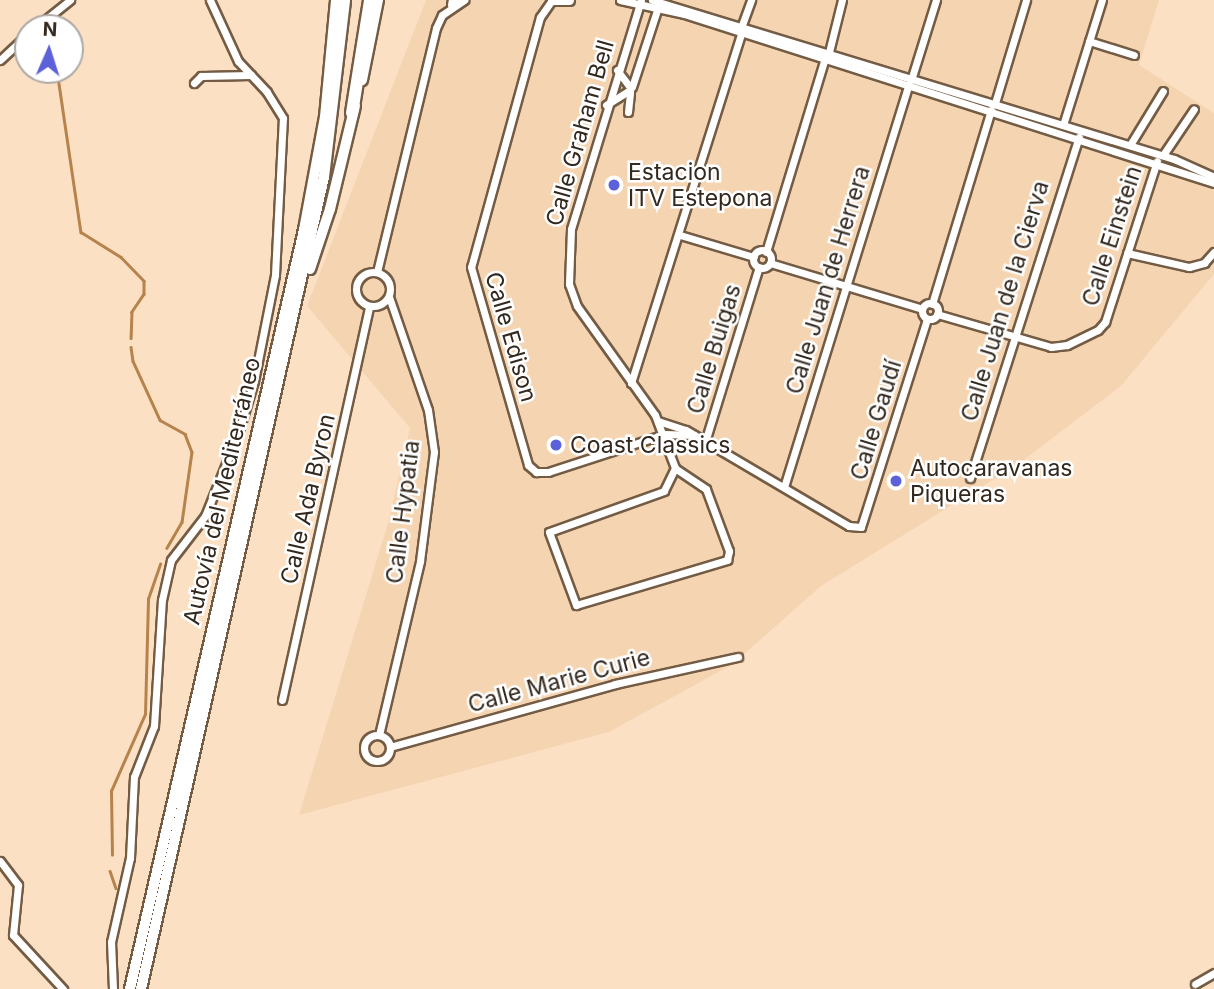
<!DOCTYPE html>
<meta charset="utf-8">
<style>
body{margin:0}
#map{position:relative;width:1214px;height:989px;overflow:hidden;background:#fce0c4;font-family:Inter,sans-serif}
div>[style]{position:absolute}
.built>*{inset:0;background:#f5d4b2}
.stream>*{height:2.5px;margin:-1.25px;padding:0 1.25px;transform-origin:1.25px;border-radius:1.25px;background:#b6834c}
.roads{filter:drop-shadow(2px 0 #745c44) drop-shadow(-2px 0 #745c44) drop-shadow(0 2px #745c44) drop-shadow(0 -2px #745c44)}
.minor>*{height:7px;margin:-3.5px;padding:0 3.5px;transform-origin:3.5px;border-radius:3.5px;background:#fff}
.minor>.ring{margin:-3.5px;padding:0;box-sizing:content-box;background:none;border:7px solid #fff;border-radius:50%}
.tertiary>*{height:9px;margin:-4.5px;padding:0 4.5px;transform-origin:4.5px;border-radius:4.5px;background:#fff}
.trunk>*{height:10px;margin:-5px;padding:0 5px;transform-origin:5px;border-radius:5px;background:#fff}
.motorway>*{height:12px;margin:-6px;padding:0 6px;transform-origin:6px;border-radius:6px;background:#fff}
.dots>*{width:19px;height:19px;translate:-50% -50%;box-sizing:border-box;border:4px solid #fff;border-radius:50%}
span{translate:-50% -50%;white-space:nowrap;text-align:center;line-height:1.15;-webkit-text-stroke:5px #fff;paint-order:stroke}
.street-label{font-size:23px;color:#33281e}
.poi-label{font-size:23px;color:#33281e}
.left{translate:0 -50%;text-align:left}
.north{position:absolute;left:14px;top:14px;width:70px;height:70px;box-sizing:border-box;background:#fff;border:2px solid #ada9a5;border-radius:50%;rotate:3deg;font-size:19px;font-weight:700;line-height:28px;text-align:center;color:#33281e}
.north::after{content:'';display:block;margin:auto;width:24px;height:32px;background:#5c61d9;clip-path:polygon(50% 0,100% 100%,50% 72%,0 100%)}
</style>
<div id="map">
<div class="built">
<i style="clip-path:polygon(426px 0,1159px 0,1139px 65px,1214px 113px,1214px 274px,1121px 386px,1017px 465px,821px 586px,733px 664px,609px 732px,299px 815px,388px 523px,410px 428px,307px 306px)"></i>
</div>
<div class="stream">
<i style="left:58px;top:77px;width:157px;rotate:81.6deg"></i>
<i style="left:81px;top:232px;width:47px;rotate:32deg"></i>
<i style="left:121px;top:257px;width:33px;rotate:46deg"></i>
<i style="left:144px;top:281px;width:13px;rotate:90deg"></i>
<i style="left:144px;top:294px;width:22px;rotate:124deg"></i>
<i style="left:132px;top:312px;width:26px;rotate:92deg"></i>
<i style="left:131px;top:347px;width:14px;rotate:82deg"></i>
<i style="left:133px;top:361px;width:65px;rotate:65.4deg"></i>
<i style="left:160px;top:420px;width:29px;rotate:29deg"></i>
<i style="left:185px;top:434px;width:19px;rotate:69deg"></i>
<i style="left:192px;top:452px;width:71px;rotate:98.1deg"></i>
<i style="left:182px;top:522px;width:30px;rotate:120deg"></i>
<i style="left:112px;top:855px;width:64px;rotate:-90.9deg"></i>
<i style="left:111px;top:791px;width:84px;rotate:-66.2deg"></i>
<i style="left:145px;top:714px;width:115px;rotate:-88.5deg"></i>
<i style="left:148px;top:599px;width:37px;rotate:-71deg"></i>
<i style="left:110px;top:871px;width:18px;rotate:71deg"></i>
</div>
<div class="roads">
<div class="minor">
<i style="left:552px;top:0;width:21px;rotate:125deg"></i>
<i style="left:540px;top:17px;width:259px;rotate:105.4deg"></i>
<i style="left:471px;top:267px;width:206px;rotate:73.9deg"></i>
<i style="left:528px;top:465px;width:11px;rotate:41deg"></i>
<i style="left:536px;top:472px;width:12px"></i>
<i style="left:548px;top:472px;width:123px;rotate:-18deg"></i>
<i style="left:665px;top:434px;width:29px;rotate:2deg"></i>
<i style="left:620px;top:0;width:66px;rotate:12.3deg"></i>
<i style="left:684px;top:14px;width:556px;rotate:17.69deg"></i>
<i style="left:641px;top:0;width:239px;rotate:107deg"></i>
<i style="left:571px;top:229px;width:55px;rotate:92.1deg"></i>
<i style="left:569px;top:284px;width:23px;rotate:70deg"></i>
<i style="left:577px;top:306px;width:134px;rotate:54.4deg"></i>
<i style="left:655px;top:415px;width:57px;rotate:69.3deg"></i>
<i style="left:675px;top:468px;width:25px;rotate:116deg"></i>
<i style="left:664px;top:491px;width:122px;rotate:160.4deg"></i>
<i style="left:549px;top:532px;width:78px;rotate:69.7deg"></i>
<i style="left:576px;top:605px;width:158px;rotate:-16.6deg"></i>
<i style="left:727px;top:560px;width:9px;rotate:-77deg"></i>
<i style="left:729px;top:551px;width:66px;rotate:-110.4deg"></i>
<i style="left:706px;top:489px;width:37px;rotate:-146deg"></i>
<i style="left:652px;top:0;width:546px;rotate:16.94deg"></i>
<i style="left:1174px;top:159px;width:44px;rotate:24.2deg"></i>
<i style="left:742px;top:25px;width:27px;rotate:-70deg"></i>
<i style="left:35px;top:28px;width:45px;rotate:-38.7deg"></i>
<i style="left:1089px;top:41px;width:47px;rotate:17.3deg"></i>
<i style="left:829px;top:52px;width:54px;rotate:-76deg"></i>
<i style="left:0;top:60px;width:38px;rotate:-43deg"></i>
<i style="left:617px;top:70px;width:20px;rotate:53deg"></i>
<i style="left:912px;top:77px;width:81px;rotate:-72.7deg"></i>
<i style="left:194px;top:83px;width:10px;rotate:-45deg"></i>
<i style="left:201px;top:76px;width:50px;rotate:-1.1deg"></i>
<i style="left:632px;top:87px;width:87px;rotate:-72deg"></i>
<i style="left:995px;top:103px;width:108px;rotate:-73.2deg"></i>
<i style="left:606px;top:105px;width:26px;rotate:-32deg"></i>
<i style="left:628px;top:112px;width:20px;rotate:-84deg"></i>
<i style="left:1063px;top:125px;width:131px;rotate:-72.7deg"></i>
<i style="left:1130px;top:145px;width:63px;rotate:-58.6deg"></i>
<i style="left:1163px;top:155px;width:55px;rotate:-56deg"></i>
<i style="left:680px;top:235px;width:77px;rotate:16.6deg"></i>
<i class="ring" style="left:753px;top:250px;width:11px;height:11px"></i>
<i style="left:766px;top:252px;width:203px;rotate:-73.1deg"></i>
<i style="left:1127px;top:253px;width:64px;rotate:12.7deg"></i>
<i style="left:1189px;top:267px;width:16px;rotate:-15deg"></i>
<i style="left:1204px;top:263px;width:15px;rotate:-48deg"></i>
<i style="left:770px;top:263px;width:159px;rotate:16.8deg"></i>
<i style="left:377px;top:272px;width:251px;rotate:-76.4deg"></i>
<i style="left:436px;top:28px;width:14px;rotate:-65deg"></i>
<i style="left:442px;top:15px;width:27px;rotate:-34deg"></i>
<i class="ring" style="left:356px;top:272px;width:27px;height:27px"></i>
<i class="ring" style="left:922px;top:303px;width:9px;height:9px"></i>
<i style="left:932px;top:304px;width:203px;rotate:-73.1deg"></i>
<i style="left:937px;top:314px;width:119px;rotate:16.1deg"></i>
<i style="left:1051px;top:347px;width:16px;rotate:-7deg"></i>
<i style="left:1067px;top:345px;width:34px;rotate:-26deg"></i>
<i style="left:1098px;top:330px;width:11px;rotate:-49deg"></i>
<i style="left:1105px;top:322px;width:169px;rotate:-72.1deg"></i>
<i style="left:631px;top:383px;width:368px;rotate:-72.5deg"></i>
<i style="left:658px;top:421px;width:29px;rotate:18deg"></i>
<i style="left:686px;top:430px;width:189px;rotate:30.5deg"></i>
<i style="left:849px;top:526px;width:12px;rotate:5deg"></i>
<i style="left:861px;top:527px;width:218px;rotate:-72.4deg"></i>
<i style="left:705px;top:442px;width:183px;rotate:-72.9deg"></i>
<i style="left:970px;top:478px;width:358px;rotate:-72.3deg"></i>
<i style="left:784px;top:487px;width:422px;rotate:-72.8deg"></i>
<i style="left:282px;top:700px;width:403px;rotate:-77.5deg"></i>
<i class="ring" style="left:364px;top:735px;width:19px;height:19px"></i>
<i style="left:379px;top:735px;width:179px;rotate:-76.7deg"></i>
<i style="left:420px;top:561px;width:110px;rotate:-82.7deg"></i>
<i style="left:434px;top:452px;width:42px;rotate:-98.1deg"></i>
<i style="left:428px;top:410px;width:120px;rotate:-109deg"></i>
<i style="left:390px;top:747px;width:234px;rotate:-15.6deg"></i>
<i style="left:615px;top:684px;width:126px;rotate:-12.4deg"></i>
<i style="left:0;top:861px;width:30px;rotate:53deg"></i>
<i style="left:18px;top:885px;width:50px;rotate:95.7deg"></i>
<i style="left:13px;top:935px;width:74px;rotate:47.2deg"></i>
<i style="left:1195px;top:984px;width:22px;rotate:-30deg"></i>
<i style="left:113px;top:989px;width:47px;rotate:-92.4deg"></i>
<i style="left:111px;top:942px;width:86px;rotate:-77.3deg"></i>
<i style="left:130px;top:858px;width:81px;rotate:-87.2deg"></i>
<i style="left:134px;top:777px;width:55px;rotate:-68.6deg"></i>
<i style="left:154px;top:726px;width:126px;rotate:-86.4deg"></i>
<i style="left:162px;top:600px;width:41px;rotate:-77.3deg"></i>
<i style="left:171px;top:560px;width:56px;rotate:-52.3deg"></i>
<i style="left:205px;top:516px;width:88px;rotate:-68.1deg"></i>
<i style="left:238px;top:434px;width:55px;rotate:-73.2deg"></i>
<i style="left:254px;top:381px;width:108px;rotate:-78.8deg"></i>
<i style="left:275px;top:275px;width:157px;rotate:-87.1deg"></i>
<i style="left:283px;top:118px;width:31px;rotate:-122deg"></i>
<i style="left:267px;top:92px;width:42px;rotate:-133.1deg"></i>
<i style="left:238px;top:61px;width:67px;rotate:-114.7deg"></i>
</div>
<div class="tertiary">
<i style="left:552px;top:0;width:17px"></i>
</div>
<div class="trunk">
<i style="left:453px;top:5px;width:5px;rotate:-79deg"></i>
<i style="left:362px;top:80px;width:82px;rotate:-78.7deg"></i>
<i style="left:310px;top:269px;width:63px;rotate:-71.6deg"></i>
<i style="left:330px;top:209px;width:106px;rotate:-76.4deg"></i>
<i style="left:130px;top:989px;width:779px;rotate:-77.09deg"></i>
<i style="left:304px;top:230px;width:115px;rotate:-79.5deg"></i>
<i style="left:325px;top:117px;width:118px;rotate:-84.6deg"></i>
<i style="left:141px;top:989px;width:832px;rotate:-77.3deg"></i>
<i style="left:324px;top:177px;width:178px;rotate:-83.2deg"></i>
</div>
<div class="motorway">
<i style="left:352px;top:113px;width:114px;rotate:-80.9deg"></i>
</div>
</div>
<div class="dots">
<i style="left:614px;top:185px;background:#5c61d9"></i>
<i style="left:556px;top:445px;background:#5c61d9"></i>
<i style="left:896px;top:481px;background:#5c61d9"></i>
</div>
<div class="street-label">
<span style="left:580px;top:133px;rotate:-74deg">Calle Graham Bell</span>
<span style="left:1112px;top:236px;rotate:-72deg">Calle Einstein</span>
<span style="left:828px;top:280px;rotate:-73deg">Calle Juan de Herrera</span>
<span style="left:1005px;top:301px;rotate:-73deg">Calle Juan de la Cierva</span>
<span style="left:511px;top:337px;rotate:74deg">Calle Edison</span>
<span style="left:714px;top:349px;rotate:-73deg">Calle Buigas</span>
<span style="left:876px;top:420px;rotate:-73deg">Calle Gaudí</span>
<span style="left:222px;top:491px;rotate:-77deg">Autovía del Mediterráneo</span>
<span style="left:308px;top:499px;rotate:-77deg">Calle Ada Byron</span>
<span style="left:403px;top:512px;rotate:-83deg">Calle Hypatia</span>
<span style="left:559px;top:681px;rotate:-15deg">Calle Marie Curie</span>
</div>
<div class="poi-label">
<span class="left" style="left:628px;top:185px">Estacion<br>ITV Estepona</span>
<span class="left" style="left:570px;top:445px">Coast Classics</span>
<span class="left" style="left:910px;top:481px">Autocaravanas<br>Piqueras</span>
</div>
<div class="north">N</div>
</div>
